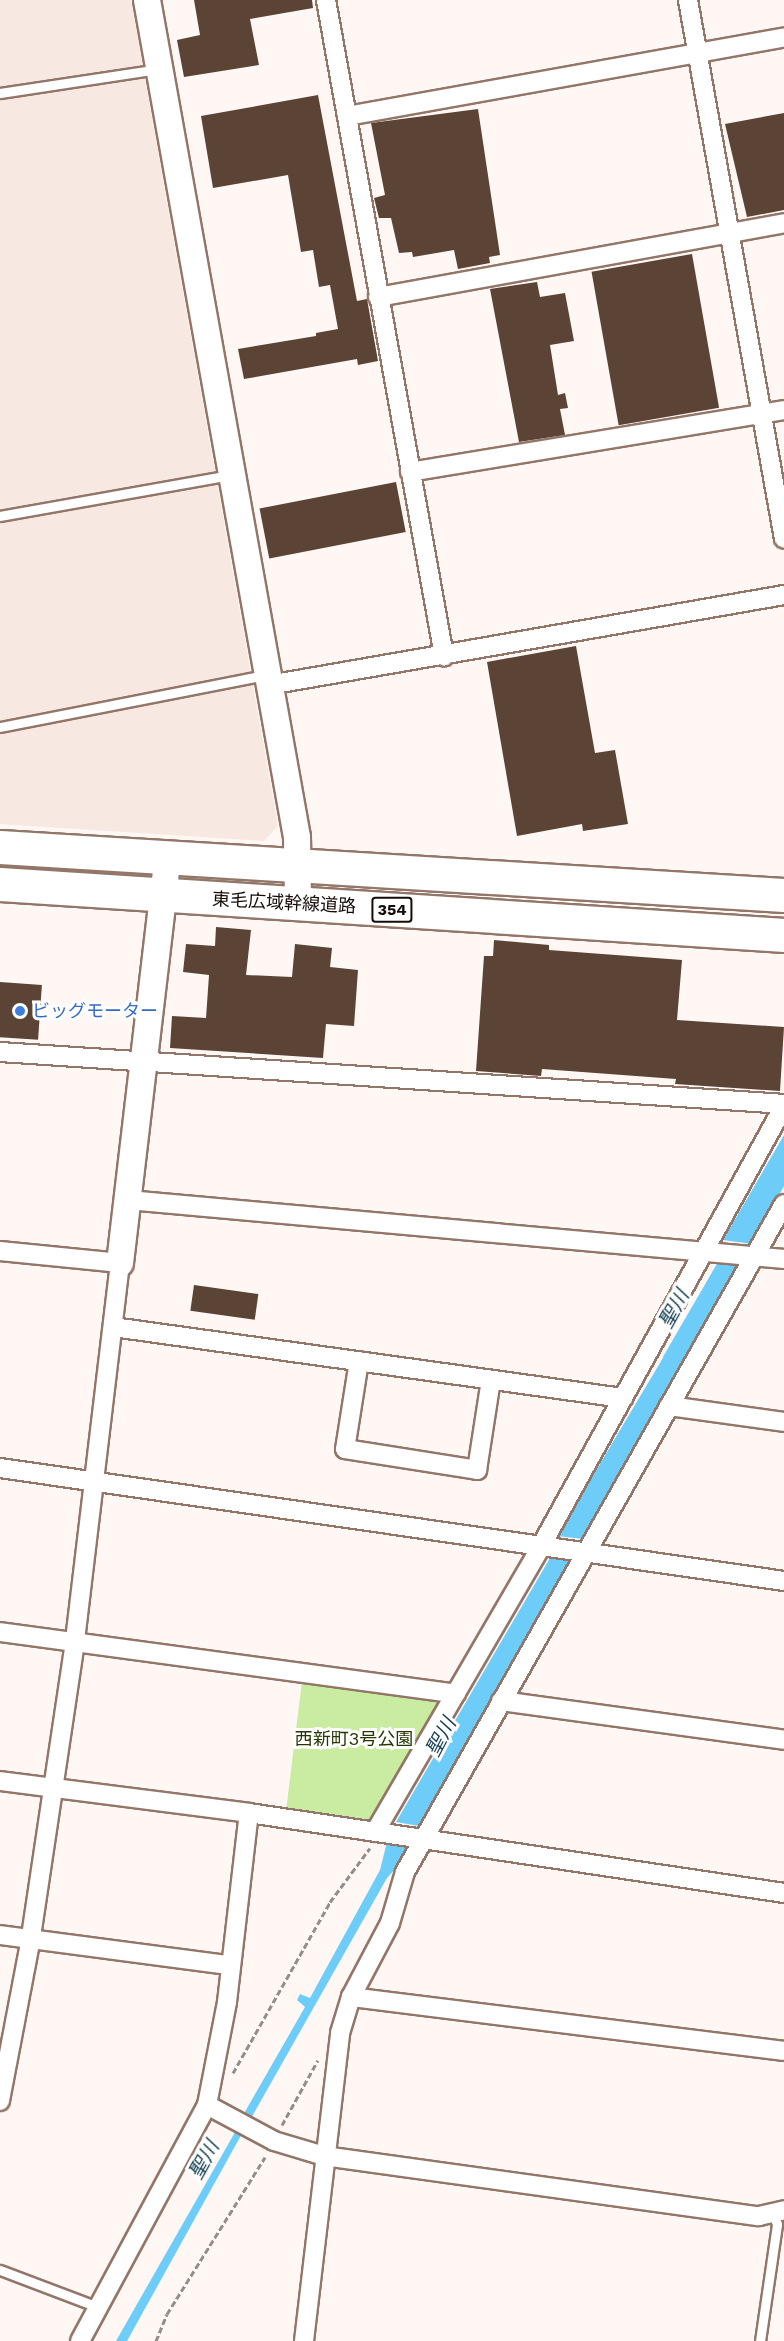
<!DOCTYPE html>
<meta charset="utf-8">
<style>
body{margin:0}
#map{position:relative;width:784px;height:2341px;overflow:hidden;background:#fef7f4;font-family:"Work Sans","Noto Sans JP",sans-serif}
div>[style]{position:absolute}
.built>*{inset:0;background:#f8e8e2}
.green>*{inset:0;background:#caeca0}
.water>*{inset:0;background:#6dcdf8}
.stream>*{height:5px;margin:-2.5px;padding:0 2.5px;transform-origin:2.5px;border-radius:2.5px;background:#6dcdf8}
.building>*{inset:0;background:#5b4335;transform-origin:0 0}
.path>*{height:3px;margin-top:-1.5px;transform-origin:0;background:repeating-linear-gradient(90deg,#968d8a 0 6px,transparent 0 9px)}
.roads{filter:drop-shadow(2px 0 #927669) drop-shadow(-2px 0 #927669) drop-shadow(0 2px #927669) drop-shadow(0 -2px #927669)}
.lane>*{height:9px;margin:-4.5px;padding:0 4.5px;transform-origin:4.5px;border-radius:4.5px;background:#fff}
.street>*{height:18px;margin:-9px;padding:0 9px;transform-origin:9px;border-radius:9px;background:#fff}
.secondary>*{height:26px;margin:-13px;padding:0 13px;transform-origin:13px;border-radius:13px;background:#fff}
.highway>*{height:33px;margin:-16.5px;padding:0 16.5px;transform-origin:16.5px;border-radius:16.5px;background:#fff}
.dots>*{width:16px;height:16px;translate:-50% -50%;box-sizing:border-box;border:3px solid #fff;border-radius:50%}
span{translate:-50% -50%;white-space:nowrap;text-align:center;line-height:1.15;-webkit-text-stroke:6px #fff;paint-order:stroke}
.shield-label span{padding:2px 4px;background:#fff;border:2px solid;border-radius:4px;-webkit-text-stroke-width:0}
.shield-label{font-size:16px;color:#150b07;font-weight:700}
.street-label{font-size:18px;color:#150b07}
.shop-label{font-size:18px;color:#366cbe}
.left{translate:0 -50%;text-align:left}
.park-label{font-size:18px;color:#243800}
.water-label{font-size:20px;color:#164052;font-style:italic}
</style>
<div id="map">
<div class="built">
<i style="clip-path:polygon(0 0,131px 0,278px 826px,264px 841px,0 824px)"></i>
</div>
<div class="green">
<i style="clip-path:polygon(303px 1673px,449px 1693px,373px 1822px,286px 1811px)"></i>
</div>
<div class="water">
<i style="clip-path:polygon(784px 1135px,784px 1186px,752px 1244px,723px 1240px)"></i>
<i style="clip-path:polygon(720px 1262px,742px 1264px,592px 1526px,583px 1539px,557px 1536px)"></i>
<i style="clip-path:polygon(550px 1558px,575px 1561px,425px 1827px,396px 1822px)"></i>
<i style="clip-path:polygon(387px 1842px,416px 1846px,387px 1878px,250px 2120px,242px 2117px,305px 2007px,297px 2000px,300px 1994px,310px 1998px,380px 1870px)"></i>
<i style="clip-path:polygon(238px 2127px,244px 2130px,127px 2341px,116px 2341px)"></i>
</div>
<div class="stream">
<i style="left:665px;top:1357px;width:108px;rotate:-59.9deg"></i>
</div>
<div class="building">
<i style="clip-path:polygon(194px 0,312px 0,313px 8px,250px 19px,259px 65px,184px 77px,177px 40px,200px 35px)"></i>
<i style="clip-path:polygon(318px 95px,357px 301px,367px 299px,378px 361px,358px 365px,357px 359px,244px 379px,238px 349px,316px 336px,316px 333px,338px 329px,330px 285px,319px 287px,313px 250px,301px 252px,288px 175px,213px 188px,201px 116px)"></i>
<i style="clip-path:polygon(478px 109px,500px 255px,489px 257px,490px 263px,458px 269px,454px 250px,413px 257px,412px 252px,399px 253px,391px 218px,379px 218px,374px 198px,385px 195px,371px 123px)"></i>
<i style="clip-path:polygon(784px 113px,784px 210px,747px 217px,725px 124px)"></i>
<i style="left:692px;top:254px;width:156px;height:102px;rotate:80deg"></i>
<i style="clip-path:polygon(537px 282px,540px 297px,565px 293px,574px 341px,550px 345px,558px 395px,565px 393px,568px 408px,560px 409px,565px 435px,519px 442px,490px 289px)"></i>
<i style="left:396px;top:482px;width:51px;height:139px;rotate:79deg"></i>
<i style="clip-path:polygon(576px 646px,595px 753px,615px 750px,628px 824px,583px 831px,582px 824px,517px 836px,487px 662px)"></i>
<i style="clip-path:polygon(216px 927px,251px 930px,246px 975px,292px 977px,295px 944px,332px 948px,330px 967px,358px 970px,354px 1026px,326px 1024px,323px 1058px,170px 1048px,172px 1016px,206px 1018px,209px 975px,183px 972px,186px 944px,215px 946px)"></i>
<i style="clip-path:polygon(494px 940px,549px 945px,549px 950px,682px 960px,677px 1020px,784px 1027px,780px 1091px,675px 1084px,676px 1079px,542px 1069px,541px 1076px,476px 1071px,484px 956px,493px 956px)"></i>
<i style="left:0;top:982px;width:42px;height:55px;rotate:4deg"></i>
<i style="left:194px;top:1285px;width:65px;height:26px;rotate:8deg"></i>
</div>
<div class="path">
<i style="left:233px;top:2073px;width:197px;rotate:-60.4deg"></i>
<i style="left:330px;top:1902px;width:67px;rotate:-53.5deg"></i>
<i style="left:282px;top:2125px;width:74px;rotate:-61deg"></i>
<i style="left:156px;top:2341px;width:29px;rotate:-68deg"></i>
<i style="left:167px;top:2314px;width:185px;rotate:-58deg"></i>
</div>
<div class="roads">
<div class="lane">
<i style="left:0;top:93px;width:160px;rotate:-8.6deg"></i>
<i style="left:0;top:516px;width:235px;rotate:-10.1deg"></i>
<i style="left:0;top:727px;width:271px;rotate:-11.1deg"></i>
<i style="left:0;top:2270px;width:105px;rotate:20.7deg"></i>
<i style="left:760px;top:2341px;width:118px;rotate:-81.7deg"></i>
<i style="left:777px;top:2224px;width:11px;rotate:-112deg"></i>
</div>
<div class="street">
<i style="left:326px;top:0;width:667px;rotate:79.8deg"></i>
<i style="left:688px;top:0;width:547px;rotate:79.9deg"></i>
<i style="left:347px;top:116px;width:444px;rotate:-10.2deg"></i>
<i style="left:378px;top:297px;width:413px;rotate:-10.3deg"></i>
<i style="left:410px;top:472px;width:379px;rotate:-9.4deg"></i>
<i style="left:269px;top:685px;width:523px;rotate:-9.91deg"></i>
<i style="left:0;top:1052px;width:786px;rotate:3.79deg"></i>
<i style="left:128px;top:1200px;width:659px;rotate:5.14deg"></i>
<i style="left:0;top:1251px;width:121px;rotate:5.7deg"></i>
<i style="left:120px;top:1263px;width:382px;rotate:96.8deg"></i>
<i style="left:75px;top:1642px;width:299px;rotate:98.5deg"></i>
<i style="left:31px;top:1938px;width:166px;rotate:100.8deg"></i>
<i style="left:113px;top:1327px;width:515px;rotate:7.93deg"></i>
<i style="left:359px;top:1361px;width:89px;rotate:99deg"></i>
<i style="left:345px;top:1449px;width:134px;rotate:9deg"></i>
<i style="left:477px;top:1470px;width:91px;rotate:-81.2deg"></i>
<i style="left:669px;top:1406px;width:116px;rotate:7.9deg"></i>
<i style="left:0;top:1468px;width:792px;rotate:8.2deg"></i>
<i style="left:0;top:1632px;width:460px;rotate:7.7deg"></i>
<i style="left:501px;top:1701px;width:286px;rotate:7.8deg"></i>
<i style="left:0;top:1781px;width:251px;rotate:7.3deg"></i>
<i style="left:249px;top:1813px;width:541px;rotate:8.5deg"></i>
<i style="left:375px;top:1832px;width:328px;rotate:-59.8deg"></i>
<i style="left:540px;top:1548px;width:505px;rotate:-61.1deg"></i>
<i style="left:0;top:1935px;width:231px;rotate:7.5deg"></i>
<i style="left:351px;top:1997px;width:436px;rotate:7.1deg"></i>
<i style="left:207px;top:2105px;width:76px;rotate:28.2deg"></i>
<i style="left:274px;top:2141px;width:52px;rotate:16.7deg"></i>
<i style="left:324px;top:2156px;width:439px;rotate:7.9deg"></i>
<i style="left:759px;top:2216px;width:26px;rotate:-13deg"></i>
<i style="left:80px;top:2341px;width:268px;rotate:-61.7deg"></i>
<i style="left:207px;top:2105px;width:105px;rotate:-79deg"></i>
<i style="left:227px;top:2002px;width:190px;rotate:-83.4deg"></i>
<i style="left:304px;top:2341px;width:310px;rotate:-83.3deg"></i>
<i style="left:340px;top:2033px;width:38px;rotate:-73deg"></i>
<i style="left:351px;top:1997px;width:84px;rotate:-62.2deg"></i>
<i style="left:390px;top:1923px;width:53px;rotate:-73.6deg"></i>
<i style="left:405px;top:1872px;width:768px;rotate:-60.43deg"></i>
</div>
<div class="secondary">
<i style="left:147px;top:0;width:850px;rotate:79.84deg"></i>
<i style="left:297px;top:837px;width:67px;rotate:89.1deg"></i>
<i style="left:120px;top:1263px;width:410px;rotate:-83.3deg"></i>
</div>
<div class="highway">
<i style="left:0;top:847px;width:785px;rotate:3.5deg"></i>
<i style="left:0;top:884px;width:786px;rotate:3.72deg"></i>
</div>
</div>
<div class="dots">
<i style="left:20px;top:1011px;background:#3f7fe0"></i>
</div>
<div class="shield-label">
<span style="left:392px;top:910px">354</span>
</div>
<div class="street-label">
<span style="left:284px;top:903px;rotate:3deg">東毛広域幹線道路</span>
</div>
<div class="shop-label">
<span class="left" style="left:32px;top:1011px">ビッグモーター</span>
</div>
<div class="park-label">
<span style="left:354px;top:1739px">西新町3号公園</span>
</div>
<div class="water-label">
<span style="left:674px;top:1309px;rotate:-61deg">聖川</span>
<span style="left:441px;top:1737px;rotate:-62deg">聖川</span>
<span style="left:204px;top:2160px;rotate:-61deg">聖川</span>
</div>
</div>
